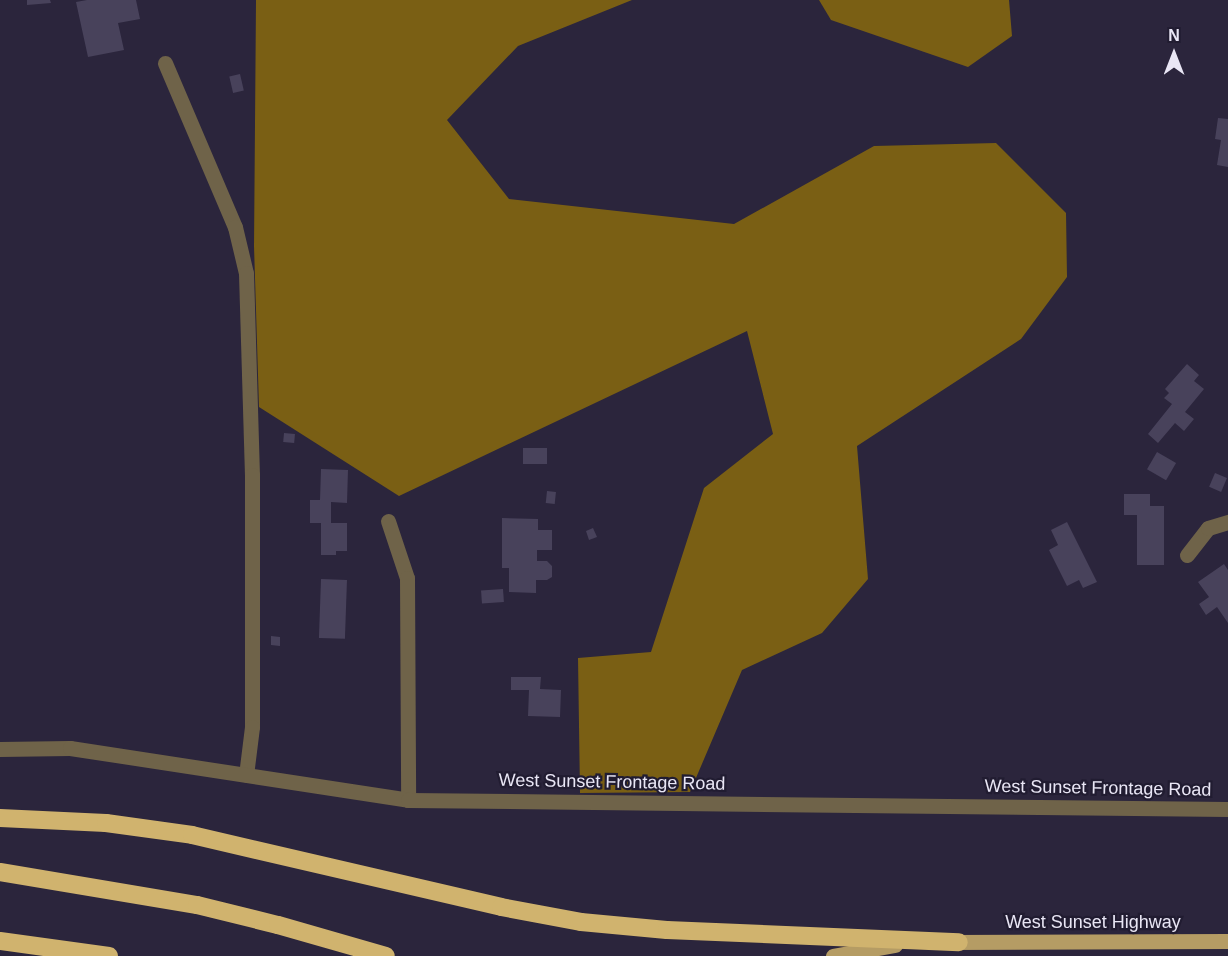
<!DOCTYPE html>
<style>
body{margin:0}
#map{position:relative;width:1228px;height:956px;overflow:hidden;background:#2b253c;font-family:Helvetica,sans-serif}
div>[style]{position:absolute}
.forest>*{inset:0;background:#7a5f14}
.building>*{inset:0;background:#48425b;transform-origin:0 0}
.minor>*{height:15px;margin:-7.5px;padding:0 7.5px;transform-origin:7.5px;border-radius:7.5px;background:#6f6349}
.major>*{height:15px;margin:-7.5px;padding:0 7.5px;transform-origin:7.5px;border-radius:7.5px;background:#b59c64}
.highway>*{height:18px;margin:-9px;padding:0 9px;transform-origin:9px;border-radius:9px;background:#d0b36e}
span{translate:-50% -50%;white-space:nowrap;text-align:center;line-height:1.15;-webkit-text-stroke:4.5px #211c31;paint-order:stroke}
.street-label{font-size:18px;color:#e9e6f5}
.north{position:absolute;left:1144px;top:24px;width:60px;height:60px;-webkit-text-stroke:4px #211c31;paint-order:stroke;rotate:0deg;font-size:16px;font-weight:700;line-height:24px;text-align:center;color:#e9e6f5}
.north::after{content:'';display:block;margin:auto;width:21px;height:27px;background:#e9e6f5;clip-path:polygon(50% 0,100% 100%,50% 72%,0 100%)}
</style>
<div id="map">
<div class="forest">
<i style="clip-path:polygon(256px 0,632px 0,518px 46px,447px 120px,509px 199px,734px 224px,874px 146px,996px 143px,1066px 213px,1067px 277px,1021px 339px,857px 446px,868px 579px,822px 633px,742px 670px,690px 792px,580px 793px,578px 658px,651px 652px,704px 488px,773px 434px,747px 331px,399px 496px,259px 407px,254px 246px)"></i>
<i style="clip-path:polygon(819px 0,1009px 0,1012px 36px,968px 67px,831px 20px)"></i>
</div>
<div class="building">
<i style="clip-path:polygon(27px 0,50px 0,51px 3px,27px 5px)"></i>
<i style="clip-path:polygon(87px 0,136px 0,140px 19px,118px 23px,124px 50px,88px 57px,76px 2px)"></i>
<i style="left:240px;top:74px;width:17px;height:11px;rotate:77deg"></i>
<i style="clip-path:polygon(1218px 118px,1228px 119px,1228px 167px,1217px 165px,1221px 140px,1215px 139px)"></i>
<i style="clip-path:polygon(1187px 364px,1199px 375px,1194px 381px,1204px 389px,1185px 412px,1194px 419px,1184px 431px,1175px 423px,1158px 443px,1148px 434px,1172px 404px,1164px 398px,1169px 393px,1165px 389px)"></i>
<i style="left:284px;top:433px;width:11px;height:9px;rotate:5deg"></i>
<i style="left:523px;top:448px;width:24px;height:16px"></i>
<i style="left:1157px;top:452px;width:22px;height:20px;rotate:30deg"></i>
<i style="clip-path:polygon(321px 469px,348px 470px,347px 503px,331px 502px,331px 523px,347px 523px,347px 551px,336px 551px,336px 555px,321px 555px,321px 523px,310px 523px,310px 500px,320px 500px)"></i>
<i style="left:1215px;top:473px;width:13px;height:15px;rotate:23deg"></i>
<i style="left:547px;top:491px;width:9px;height:12px;rotate:6deg"></i>
<i style="clip-path:polygon(1124px 494px,1150px 494px,1150px 506px,1164px 506px,1164px 565px,1137px 565px,1137px 515px,1124px 515px)"></i>
<i style="clip-path:polygon(502px 518px,538px 519px,538px 530px,552px 530px,552px 550px,537px 550px,537px 561px,547px 561px,552px 566px,552px 577px,547px 580px,536px 580px,536px 593px,509px 592px,509px 568px,502px 568px)"></i>
<i style="clip-path:polygon(1067px 522px,1097px 582px,1083px 588px,1079px 580px,1067px 586px,1049px 550px,1058px 545px,1051px 530px)"></i>
<i style="clip-path:polygon(593px 528px,597px 537px,589px 540px,586px 531px)"></i>
<i style="clip-path:polygon(1224px 564px,1228px 570px,1228px 623px,1217px 607px,1206px 615px,1199px 604px,1209px 597px,1198px 582px)"></i>
<i style="left:321px;top:579px;width:26px;height:59px;rotate:2deg"></i>
<i style="left:503px;top:589px;width:13px;height:22px;rotate:86deg"></i>
<i style="clip-path:polygon(271px 636px,280px 637px,280px 646px,271px 645px)"></i>
<i style="clip-path:polygon(511px 677px,541px 677px,540px 689px,561px 690px,560px 717px,528px 716px,529px 690px,511px 690px)"></i>
</div>
<div class="minor">
<i style="left:165px;top:63px;width:178px;rotate:66.9deg"></i>
<i style="left:235px;top:227px;width:47px;rotate:76.6deg"></i>
<i style="left:246px;top:273px;width:202px;rotate:88.3deg"></i>
<i style="left:252px;top:475px;width:252px;rotate:90deg"></i>
<i style="left:252px;top:727px;width:48px;rotate:97.1deg"></i>
<i style="left:388px;top:521px;width:60px;rotate:71.6deg"></i>
<i style="left:407px;top:578px;width:222px;rotate:89.7deg"></i>
<i style="left:1187px;top:555px;width:34px;rotate:-52deg"></i>
<i style="left:1208px;top:528px;width:21px;rotate:-17deg"></i>
<i style="left:0;top:749px;width:70px;rotate:-0.8deg"></i>
<i style="left:70px;top:748px;width:342px;rotate:8.7deg"></i>
<i style="left:408px;top:800px;width:820px;rotate:0.63deg"></i>
</div>
<div class="major">
<i style="left:949px;top:942px;width:279px;rotate:-0.2deg"></i>
<i style="left:833px;top:956px;width:63px;rotate:-10.1deg"></i>
</div>
<div class="highway">
<i style="left:0;top:818px;width:106px;rotate:2.7deg"></i>
<i style="left:106px;top:823px;width:87px;rotate:7.9deg"></i>
<i style="left:192px;top:835px;width:317px;rotate:13.1deg"></i>
<i style="left:501px;top:907px;width:81px;rotate:10.6deg"></i>
<i style="left:581px;top:922px;width:86px;rotate:5.3deg"></i>
<i style="left:667px;top:930px;width:292px;rotate:2.4deg"></i>
<i style="left:0;top:872px;width:200px;rotate:9.5deg"></i>
<i style="left:197px;top:905px;width:83px;rotate:13.9deg"></i>
<i style="left:278px;top:925px;width:112px;rotate:16deg"></i>
<i style="left:0;top:941px;width:110px;rotate:7.8deg"></i>
</div>
<div class="street-label">
<span style="left:612px;top:782px;rotate:1deg">West Sunset Frontage Road</span>
<span style="left:1098px;top:788px;rotate:1deg">West Sunset Frontage Road</span>
<span style="left:1093px;top:922px">West Sunset Highway</span>
</div>
<div class="north">N</div>
</div>
